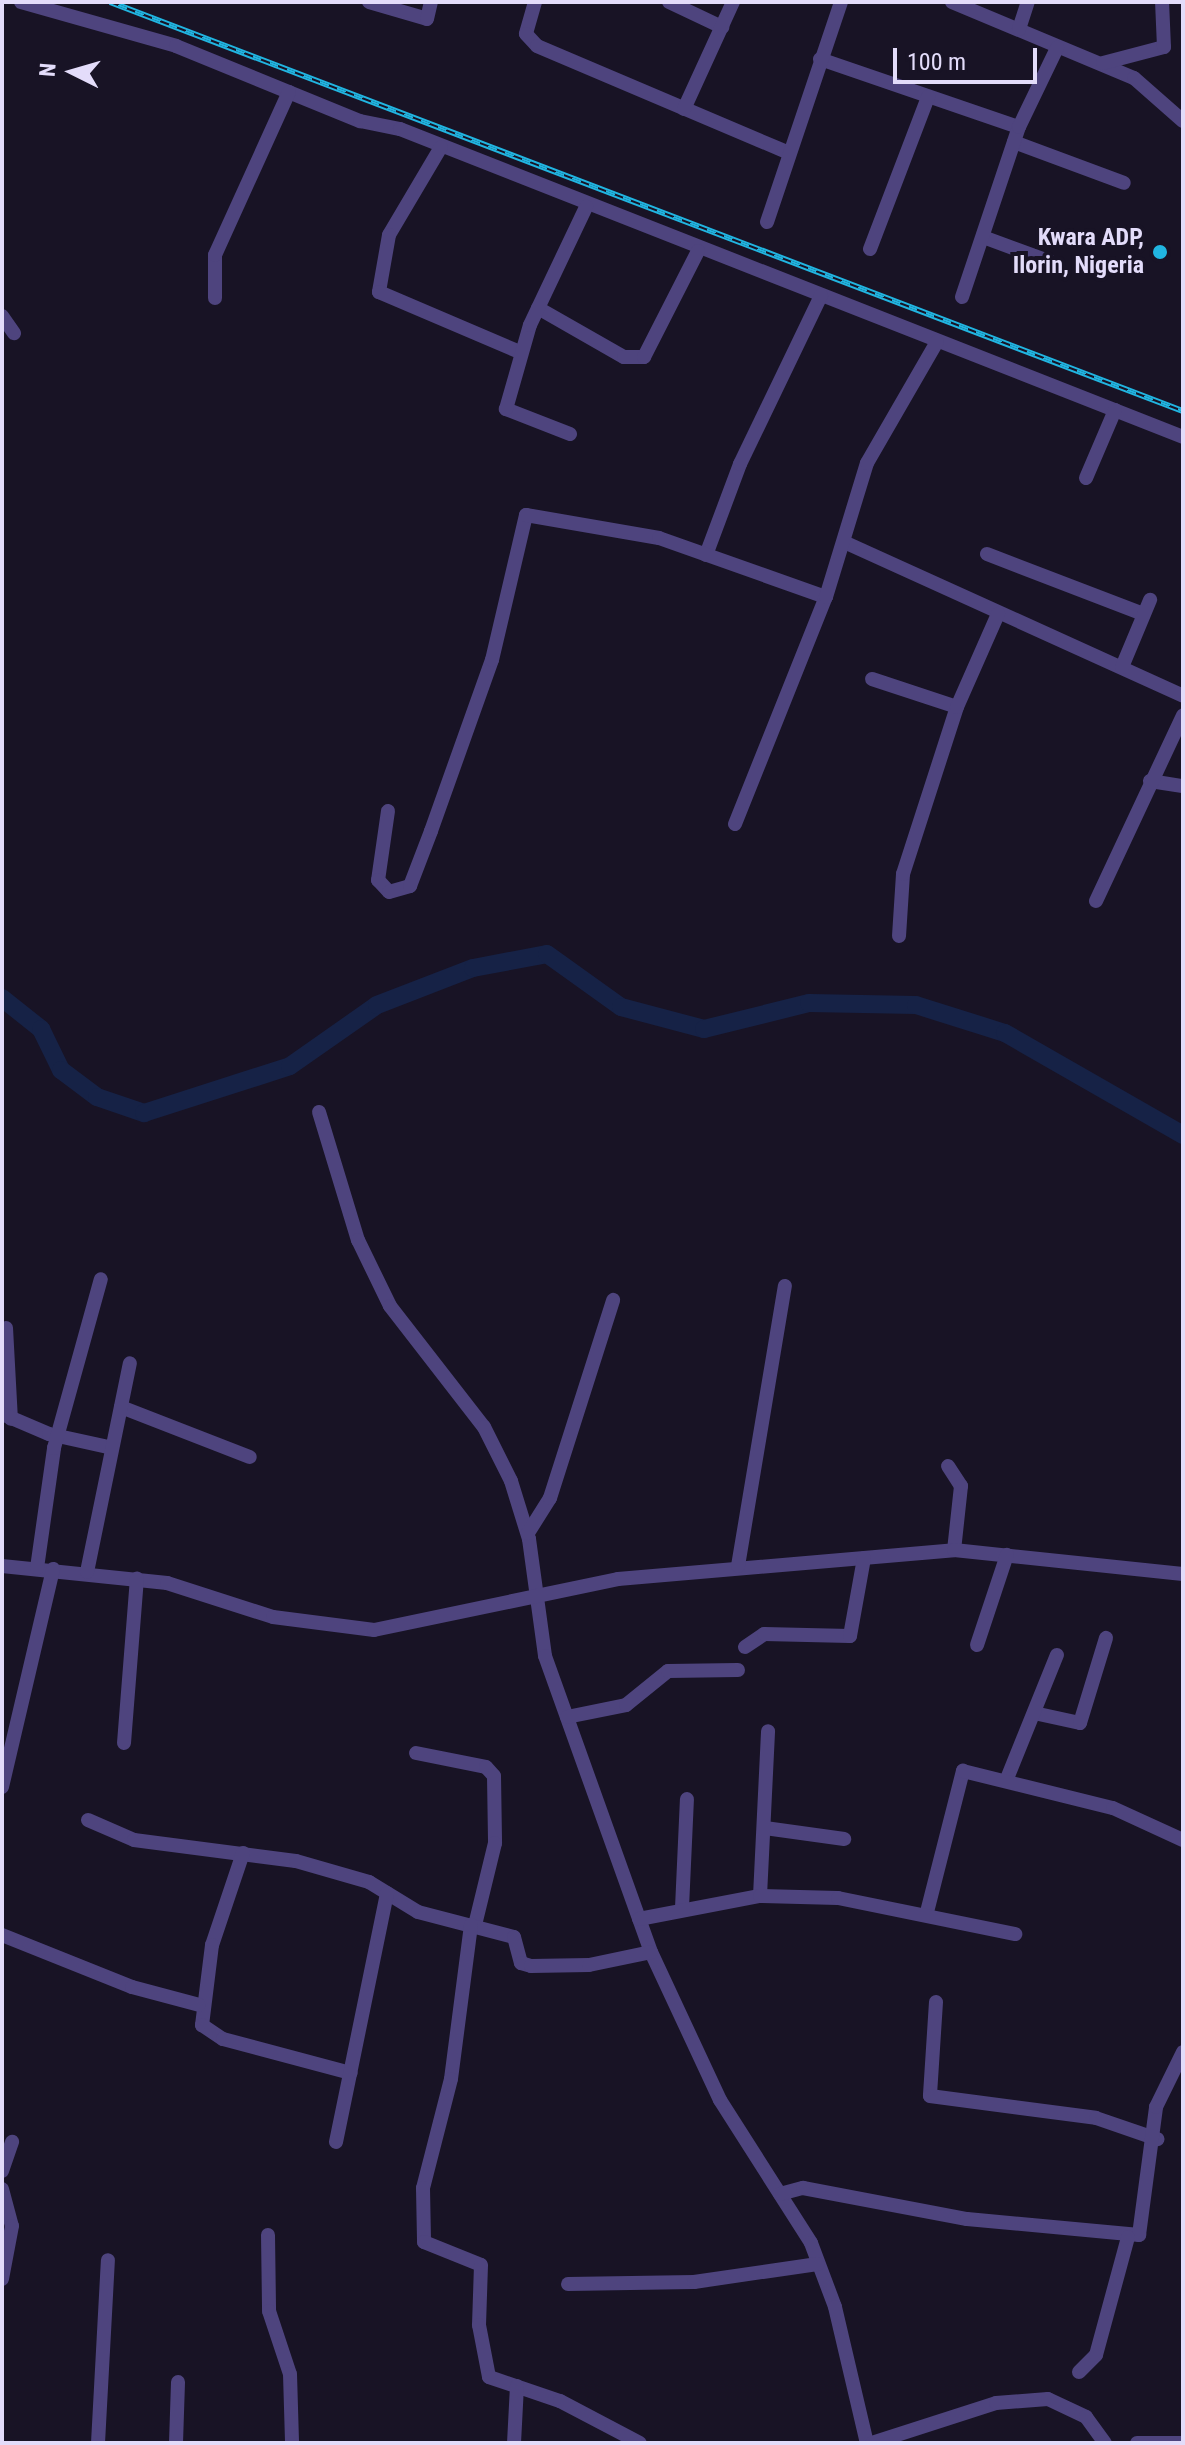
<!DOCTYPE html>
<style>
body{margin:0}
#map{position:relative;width:1185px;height:2445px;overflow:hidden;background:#181325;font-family:"Roboto Condensed",sans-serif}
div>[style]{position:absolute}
.river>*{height:18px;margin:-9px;padding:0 9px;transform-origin:9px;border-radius:9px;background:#162246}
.minor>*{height:14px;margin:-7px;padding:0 7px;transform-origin:7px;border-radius:7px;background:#4e447e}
.rail>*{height:6px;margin-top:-3px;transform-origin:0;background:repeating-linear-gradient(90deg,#181325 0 9px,#21b5e1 0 18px);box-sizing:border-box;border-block:2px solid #21b5e1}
.dots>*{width:22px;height:22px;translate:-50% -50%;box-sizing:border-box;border:4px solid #181325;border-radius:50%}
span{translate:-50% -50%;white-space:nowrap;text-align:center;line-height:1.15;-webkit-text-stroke:8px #181325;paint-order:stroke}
.poi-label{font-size:24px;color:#e3dcfa;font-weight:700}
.right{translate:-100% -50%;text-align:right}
.frame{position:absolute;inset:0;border:4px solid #e3dcfa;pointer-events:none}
.north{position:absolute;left:32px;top:32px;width:80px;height:80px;-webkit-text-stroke:6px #181325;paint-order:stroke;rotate:275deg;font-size:22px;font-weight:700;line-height:32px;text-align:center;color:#e3dcfa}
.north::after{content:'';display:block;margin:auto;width:28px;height:36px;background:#e3dcfa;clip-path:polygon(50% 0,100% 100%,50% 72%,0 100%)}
.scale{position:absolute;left:893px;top:48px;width:144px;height:36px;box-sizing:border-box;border:4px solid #e3dcfa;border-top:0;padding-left:10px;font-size:24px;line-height:28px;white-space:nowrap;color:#e3dcfa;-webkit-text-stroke:6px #181325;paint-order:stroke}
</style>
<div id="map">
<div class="river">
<i style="left:2px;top:998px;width:50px;rotate:38.5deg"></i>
<i style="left:41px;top:1029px;width:46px;rotate:64deg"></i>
<i style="left:61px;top:1070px;width:45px;rotate:36.9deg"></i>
<i style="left:97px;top:1097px;width:50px;rotate:18.8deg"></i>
<i style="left:144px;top:1113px;width:153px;rotate:-17.8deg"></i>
<i style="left:290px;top:1066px;width:106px;rotate:-35deg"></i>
<i style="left:377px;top:1005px;width:103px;rotate:-21.1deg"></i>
<i style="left:473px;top:968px;width:75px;rotate:-10.7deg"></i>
<i style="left:547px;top:954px;width:91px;rotate:35.6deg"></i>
<i style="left:621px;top:1007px;width:86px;rotate:14.8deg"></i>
<i style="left:704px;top:1029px;width:108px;rotate:-13.9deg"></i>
<i style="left:809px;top:1003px;width:107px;rotate:1.1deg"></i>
<i style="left:916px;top:1005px;width:93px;rotate:17.5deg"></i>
<i style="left:1005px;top:1033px;width:205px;rotate:29.8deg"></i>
</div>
<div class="minor">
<i style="left:21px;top:2px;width:161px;rotate:15.8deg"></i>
<i style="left:176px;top:46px;width:199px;rotate:22.2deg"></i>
<i style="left:360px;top:121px;width:41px;rotate:11.3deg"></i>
<i style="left:400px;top:129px;width:841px;rotate:21.47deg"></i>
<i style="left:369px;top:2px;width:60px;rotate:16.3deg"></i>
<i style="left:427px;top:19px;width:17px;rotate:-77deg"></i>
<i style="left:535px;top:2px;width:33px;rotate:106deg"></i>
<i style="left:526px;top:34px;width:16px;rotate:47deg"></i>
<i style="left:537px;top:46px;width:274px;rotate:23deg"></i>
<i style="left:669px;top:2px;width:59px;rotate:25.3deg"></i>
<i style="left:952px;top:2px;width:197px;rotate:22.7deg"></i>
<i style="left:1134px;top:78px;width:65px;rotate:41.3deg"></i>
<i style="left:1019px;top:29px;width:28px;rotate:-72deg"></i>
<i style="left:820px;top:59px;width:210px;rotate:18.9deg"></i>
<i style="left:1103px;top:63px;width:63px;rotate:-14.7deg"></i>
<i style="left:1164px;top:47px;width:45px;rotate:-92.5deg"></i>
<i style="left:684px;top:109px;width:118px;rotate:-65.4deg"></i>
<i style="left:1014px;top:142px;width:117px;rotate:20.4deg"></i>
<i style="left:441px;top:147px;width:102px;rotate:120.6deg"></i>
<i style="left:389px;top:235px;width:58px;rotate:100deg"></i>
<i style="left:379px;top:292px;width:153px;rotate:23.1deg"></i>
<i style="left:767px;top:222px;width:232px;rotate:-71.4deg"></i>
<i style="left:983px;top:237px;width:72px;rotate:20.2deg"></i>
<i style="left:870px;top:249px;width:163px;rotate:-69.1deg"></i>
<i style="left:962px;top:297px;width:179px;rotate:-71.5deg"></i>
<i style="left:1019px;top:127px;width:88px;rotate:-64.3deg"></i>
<i style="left:215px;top:298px;width:43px;rotate:-90deg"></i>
<i style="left:215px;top:255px;width:179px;rotate:-65.6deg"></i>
<i style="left:538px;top:308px;width:99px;rotate:29.7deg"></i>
<i style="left:624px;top:357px;width:20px"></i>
<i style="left:644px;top:357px;width:119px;rotate:-63deg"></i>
<i style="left:2px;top:316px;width:21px;rotate:55deg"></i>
<i style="left:570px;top:434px;width:69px;rotate:-158.7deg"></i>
<i style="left:506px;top:409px;width:87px;rotate:-74.1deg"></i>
<i style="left:530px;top:325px;width:131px;rotate:-64.6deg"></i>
<i style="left:1086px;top:478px;width:74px;rotate:-66.9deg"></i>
<i style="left:844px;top:542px;width:372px;rotate:24.4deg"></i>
<i style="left:987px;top:554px;width:167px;rotate:21deg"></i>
<i style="left:706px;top:555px;width:97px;rotate:-69.5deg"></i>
<i style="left:740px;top:464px;width:187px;rotate:-64.3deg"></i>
<i style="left:1122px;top:667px;width:73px;rotate:-67.3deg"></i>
<i style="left:872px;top:679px;width:89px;rotate:18.2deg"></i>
<i style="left:1150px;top:781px;width:33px;rotate:9deg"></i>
<i style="left:388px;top:811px;width:70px;rotate:98.2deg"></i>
<i style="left:378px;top:880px;width:16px;rotate:47deg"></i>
<i style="left:389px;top:892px;width:22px;rotate:-16deg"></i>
<i style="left:410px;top:886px;width:59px;rotate:-69.1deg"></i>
<i style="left:431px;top:831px;width:182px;rotate:-70.4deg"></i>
<i style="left:492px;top:660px;width:149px;rotate:-76.8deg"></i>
<i style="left:526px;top:515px;width:135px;rotate:9.8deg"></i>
<i style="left:659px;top:538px;width:177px;rotate:19.5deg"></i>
<i style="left:735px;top:824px;width:245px;rotate:-68.2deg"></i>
<i style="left:826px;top:597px;width:140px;rotate:-73deg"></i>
<i style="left:867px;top:463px;width:140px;rotate:-60deg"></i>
<i style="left:1096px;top:901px;width:205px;rotate:-64.9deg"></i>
<i style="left:899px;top:936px;width:62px;rotate:-86.3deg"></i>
<i style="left:903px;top:874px;width:176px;rotate:-72.1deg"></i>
<i style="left:957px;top:707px;width:102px;rotate:-66.2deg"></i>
<i style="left:319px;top:1112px;width:134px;rotate:73.1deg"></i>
<i style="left:358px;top:1240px;width:73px;rotate:64.1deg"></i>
<i style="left:390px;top:1306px;width:153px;rotate:52.2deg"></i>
<i style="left:484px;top:1427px;width:60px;rotate:63.4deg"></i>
<i style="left:511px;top:1481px;width:61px;rotate:72.8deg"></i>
<i style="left:529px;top:1539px;width:118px;rotate:82.2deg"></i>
<i style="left:545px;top:1656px;width:314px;rotate:70.3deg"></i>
<i style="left:651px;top:1952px;width:163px;rotate:65deg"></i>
<i style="left:720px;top:2100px;width:169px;rotate:57.5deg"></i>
<i style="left:811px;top:2243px;width:68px;rotate:69.4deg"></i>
<i style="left:835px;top:2307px;width:140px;rotate:76.8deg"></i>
<i style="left:6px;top:1328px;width:91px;rotate:86.9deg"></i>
<i style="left:121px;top:1407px;width:138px;rotate:21.2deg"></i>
<i style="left:2px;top:1414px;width:51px;rotate:23.1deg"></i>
<i style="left:49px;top:1434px;width:60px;rotate:12.4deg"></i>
<i style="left:948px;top:1466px;width:24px;rotate:57deg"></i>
<i style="left:961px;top:1486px;width:64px;rotate:96.2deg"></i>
<i style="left:528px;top:1533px;width:41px;rotate:-57.8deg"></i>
<i style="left:550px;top:1498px;width:208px;rotate:-72.3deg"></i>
<i style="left:2px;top:1566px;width:166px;rotate:5.9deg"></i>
<i style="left:167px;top:1583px;width:111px;rotate:17.8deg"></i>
<i style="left:273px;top:1617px;width:102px;rotate:7.3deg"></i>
<i style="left:374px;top:1630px;width:249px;rotate:-11.8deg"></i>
<i style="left:618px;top:1579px;width:337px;rotate:-4.9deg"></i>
<i style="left:954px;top:1550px;width:230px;rotate:6deg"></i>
<i style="left:738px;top:1566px;width:284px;rotate:-80.5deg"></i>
<i style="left:37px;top:1568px;width:121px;rotate:-81.9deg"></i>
<i style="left:54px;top:1448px;width:175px;rotate:-74.5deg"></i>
<i style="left:87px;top:1572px;width:213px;rotate:-78.4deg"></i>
<i style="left:977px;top:1645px;width:95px;rotate:-71.6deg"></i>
<i style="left:745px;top:1647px;width:23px;rotate:-34deg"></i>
<i style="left:764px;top:1634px;width:86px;rotate:1.3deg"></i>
<i style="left:850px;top:1636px;width:79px;rotate:-79.8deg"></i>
<i style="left:1034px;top:1713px;width:47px;rotate:12.3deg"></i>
<i style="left:1080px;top:1723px;width:89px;rotate:-73deg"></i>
<i style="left:567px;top:1717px;width:60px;rotate:-11.5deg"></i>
<i style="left:626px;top:1705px;width:54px;rotate:-39deg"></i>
<i style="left:668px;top:1671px;width:70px;rotate:-0.8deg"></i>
<i style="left:124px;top:1743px;width:165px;rotate:-85.5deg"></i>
<i style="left:416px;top:1753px;width:71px;rotate:11.3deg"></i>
<i style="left:486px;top:1767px;width:12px;rotate:48deg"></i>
<i style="left:494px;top:1776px;width:67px;rotate:89.1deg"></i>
<i style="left:495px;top:1843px;width:84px;rotate:103.7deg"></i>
<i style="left:1006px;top:1781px;width:136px;rotate:-68deg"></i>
<i style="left:2px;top:1787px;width:224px;rotate:-76.8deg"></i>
<i style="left:88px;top:1820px;width:50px;rotate:23.5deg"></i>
<i style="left:134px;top:1840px;width:163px;rotate:7.4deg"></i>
<i style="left:296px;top:1861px;width:76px;rotate:16deg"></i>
<i style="left:369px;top:1882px;width:57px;rotate:31.5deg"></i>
<i style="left:418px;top:1912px;width:99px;rotate:14.6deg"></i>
<i style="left:514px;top:1937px;width:27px;rotate:75deg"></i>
<i style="left:521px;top:1963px;width:10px;rotate:17deg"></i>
<i style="left:531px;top:1966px;width:58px;rotate:-1deg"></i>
<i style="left:589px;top:1965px;width:63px;rotate:-11.8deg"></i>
<i style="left:765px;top:1828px;width:80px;rotate:7.9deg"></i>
<i style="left:243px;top:1853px;width:97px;rotate:108.6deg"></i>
<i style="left:212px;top:1945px;width:81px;rotate:97.1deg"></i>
<i style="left:202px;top:2025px;width:25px;rotate:34deg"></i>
<i style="left:223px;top:2039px;width:132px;rotate:14.9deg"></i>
<i style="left:760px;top:1896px;width:165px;rotate:-87.2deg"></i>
<i style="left:682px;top:1908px;width:109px;rotate:-87.4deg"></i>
<i style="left:927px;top:1912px;width:146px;rotate:-75.7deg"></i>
<i style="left:963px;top:1771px;width:154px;rotate:13.9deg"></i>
<i style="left:1113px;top:1808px;width:77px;rotate:24.6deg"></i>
<i style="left:639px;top:1919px;width:123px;rotate:-10.8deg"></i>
<i style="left:760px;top:1896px;width:78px;rotate:1.5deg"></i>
<i style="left:838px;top:1898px;width:181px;rotate:11.5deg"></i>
<i style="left:471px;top:1925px;width:155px;rotate:97.4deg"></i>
<i style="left:451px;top:2079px;width:113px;rotate:104.4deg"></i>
<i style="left:423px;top:2188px;width:54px;rotate:88.9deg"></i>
<i style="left:424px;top:2242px;width:61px;rotate:22deg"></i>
<i style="left:481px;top:2265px;width:60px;rotate:91.9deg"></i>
<i style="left:479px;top:2325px;width:53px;rotate:79.1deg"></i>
<i style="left:489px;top:2377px;width:75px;rotate:18.7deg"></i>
<i style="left:560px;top:2401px;width:90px;rotate:27.7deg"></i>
<i style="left:2px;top:1935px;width:140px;rotate:21.8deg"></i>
<i style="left:132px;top:1987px;width:69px;rotate:15deg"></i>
<i style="left:936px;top:2002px;width:94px;rotate:93.7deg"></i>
<i style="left:930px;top:2096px;width:167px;rotate:7.5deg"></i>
<i style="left:1096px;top:2118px;width:65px;rotate:19deg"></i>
<i style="left:336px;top:2142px;width:254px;rotate:-78.4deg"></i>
<i style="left:2px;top:2171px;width:31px;rotate:-71deg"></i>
<i style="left:2px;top:2189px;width:38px;rotate:75deg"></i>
<i style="left:12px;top:2226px;width:54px;rotate:100.7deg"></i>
<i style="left:780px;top:2194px;width:24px;rotate:-15deg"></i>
<i style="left:803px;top:2188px;width:167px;rotate:10.7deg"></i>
<i style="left:967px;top:2219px;width:173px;rotate:5.3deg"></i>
<i style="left:1139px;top:2235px;width:129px;rotate:-82.4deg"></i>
<i style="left:1156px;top:2107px;width:61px;rotate:-63.9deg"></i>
<i style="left:268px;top:2235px;width:76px;rotate:89.2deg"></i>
<i style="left:269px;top:2311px;width:66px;rotate:71.6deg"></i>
<i style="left:290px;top:2374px;width:69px;rotate:88.3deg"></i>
<i style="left:568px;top:2284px;width:126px;rotate:-0.9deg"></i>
<i style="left:694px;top:2282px;width:125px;rotate:-8.3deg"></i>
<i style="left:1079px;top:2372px;width:24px;rotate:-45deg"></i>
<i style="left:1096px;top:2355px;width:122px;rotate:-74.8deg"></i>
<i style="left:98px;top:2443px;width:183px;rotate:-86.9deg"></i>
<i style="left:176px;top:2443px;width:61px;rotate:-88.1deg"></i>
<i style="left:514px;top:2443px;width:57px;rotate:-87deg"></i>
<i style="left:872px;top:2443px;width:130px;rotate:-17.9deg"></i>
<i style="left:996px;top:2403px;width:52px;rotate:-4.4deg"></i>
<i style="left:1048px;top:2399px;width:42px;rotate:25.3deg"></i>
<i style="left:1086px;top:2417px;width:32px;rotate:54deg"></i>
<i style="left:1137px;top:2443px;width:45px"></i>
</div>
<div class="rail">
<i style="left:110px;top:2px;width:1148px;rotate:20.87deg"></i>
</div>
<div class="dots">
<i style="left:1160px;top:252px;background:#21b5e1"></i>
</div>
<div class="poi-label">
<span class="right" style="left:1144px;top:252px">Kwara ADP,<br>Ilorin, Nigeria</span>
</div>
<div class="frame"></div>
<div class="north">N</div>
<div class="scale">100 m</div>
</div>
